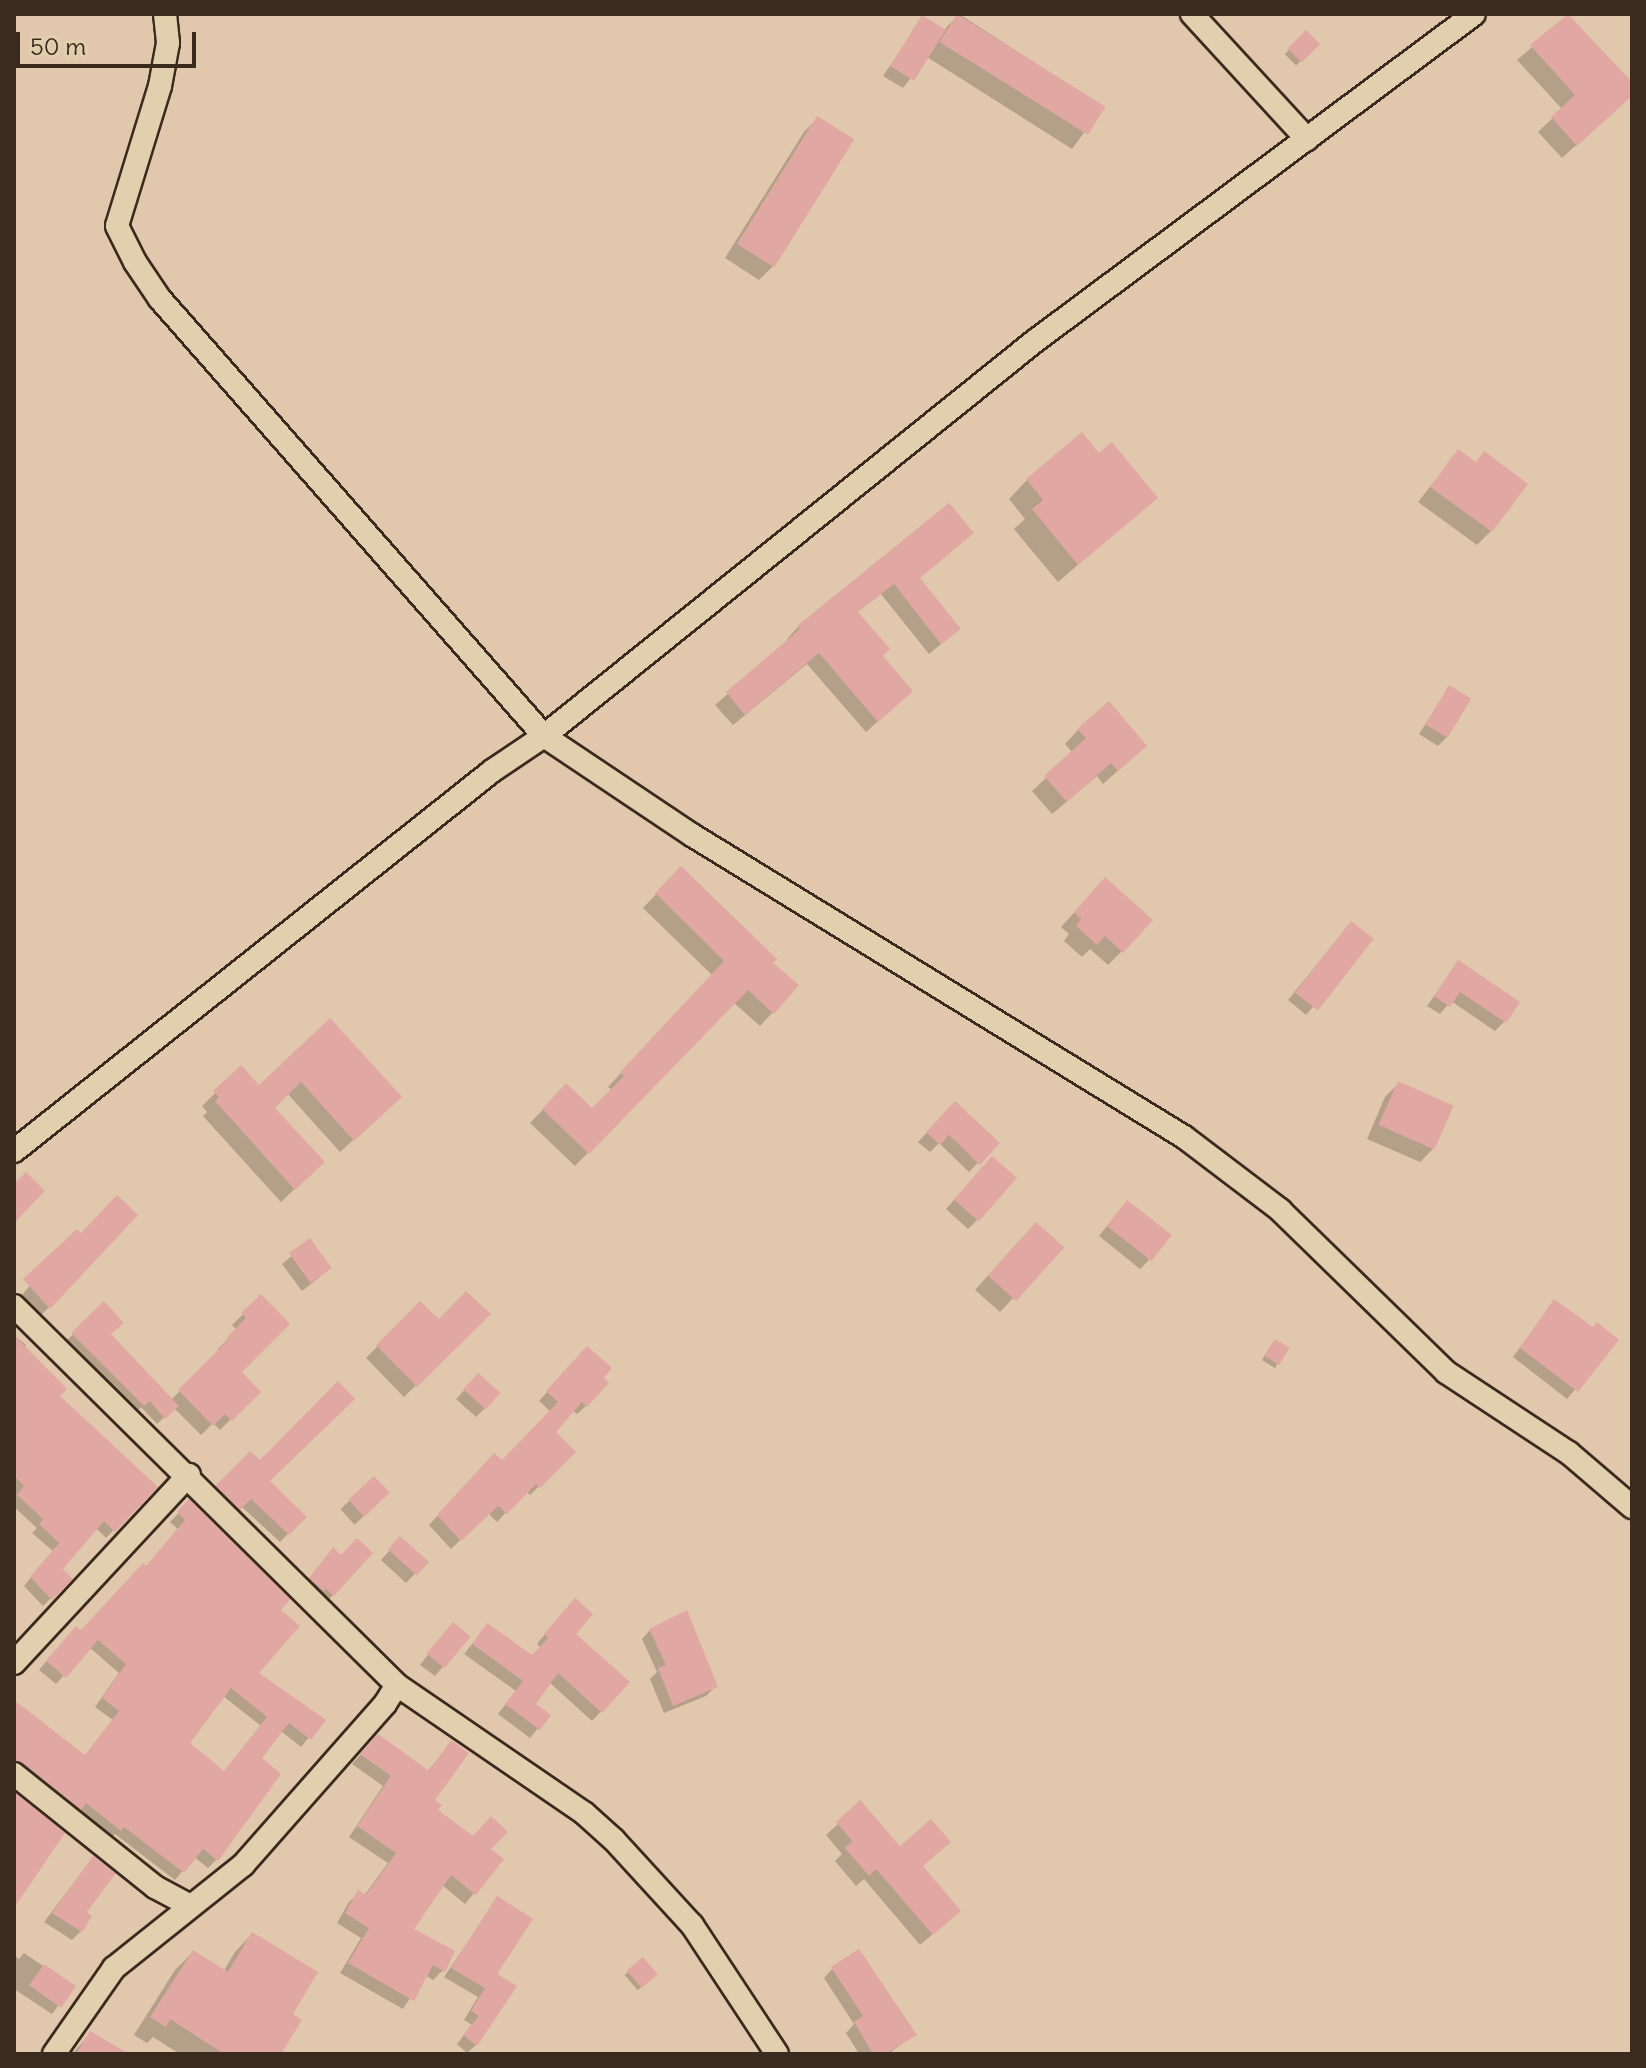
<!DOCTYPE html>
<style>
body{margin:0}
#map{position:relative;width:1646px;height:2068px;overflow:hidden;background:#e1c7ab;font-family:Delius,sans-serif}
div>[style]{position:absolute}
.shadow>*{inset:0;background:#0003;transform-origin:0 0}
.building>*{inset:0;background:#e1a7a2;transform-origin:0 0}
.roads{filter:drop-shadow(2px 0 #3b2a1e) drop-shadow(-2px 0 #3b2a1e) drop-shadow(0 2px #3b2a1e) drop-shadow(0 -2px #3b2a1e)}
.street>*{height:22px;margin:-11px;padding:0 11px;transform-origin:11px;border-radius:11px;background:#e1cfad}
span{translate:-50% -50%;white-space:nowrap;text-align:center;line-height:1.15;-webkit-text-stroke:6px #e1cfad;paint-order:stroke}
.frame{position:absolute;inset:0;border:16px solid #3b2a1e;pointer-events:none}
.scale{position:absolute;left:16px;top:32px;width:180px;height:36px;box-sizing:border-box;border:4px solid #3b2a1e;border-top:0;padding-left:10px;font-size:24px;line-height:28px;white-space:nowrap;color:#3b2a1e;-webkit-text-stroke:6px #e1cfad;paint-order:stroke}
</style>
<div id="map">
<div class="shadow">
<i style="clip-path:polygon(959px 14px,1103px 107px,1072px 149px,927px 57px,903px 88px,883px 76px,923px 18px,943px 31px)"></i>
<i style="clip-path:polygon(1569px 16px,1632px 85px,1632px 94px,1562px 158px,1538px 132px,1562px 109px,1517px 60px)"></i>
<i style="left:1306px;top:33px;width:16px;height:30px;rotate:45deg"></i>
<i style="clip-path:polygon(818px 118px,852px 140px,773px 266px,759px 280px,725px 258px,804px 132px)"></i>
<i style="clip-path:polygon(1458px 452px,1491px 531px,1477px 545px,1418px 502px)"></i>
<i style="clip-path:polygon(1099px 456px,1155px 498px,1058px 582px,1014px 529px,1025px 519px,1009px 499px,1027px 480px)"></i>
<i style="clip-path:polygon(949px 506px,918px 579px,946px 640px,929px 654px,881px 594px,856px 613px,880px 656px,899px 702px,866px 732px,807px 664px,733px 725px,715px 705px,789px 641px,787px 639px,798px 627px)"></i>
<i style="clip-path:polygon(1449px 688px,1447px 737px,1438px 746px,1419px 734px)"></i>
<i style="clip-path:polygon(1078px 730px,1131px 759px,1103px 784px,1097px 776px,1052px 814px,1032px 791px,1073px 753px,1065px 744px)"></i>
<i style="clip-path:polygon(681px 868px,770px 963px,773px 1012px,760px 1026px,733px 1002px,575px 1166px,530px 1123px,566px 1086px,592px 1111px,612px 1090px,608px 1087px,712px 975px,643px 908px)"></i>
<i style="clip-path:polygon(1092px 893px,1122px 951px,1108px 965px,1090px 949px,1082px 957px,1064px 941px,1069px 934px,1061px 927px)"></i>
<i style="clip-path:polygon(1344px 931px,1313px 1007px,1306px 1015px,1288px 1000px)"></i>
<i style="clip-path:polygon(1458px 963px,1504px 1022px,1495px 1031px,1451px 1001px,1440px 1014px,1427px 1006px)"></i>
<i style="clip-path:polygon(330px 1021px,386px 1110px,340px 1152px,287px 1093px,272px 1108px,322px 1162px,281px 1202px,203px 1116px,207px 1112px,202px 1106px,241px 1068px,259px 1087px)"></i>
<i style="clip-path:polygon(1398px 1084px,1434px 1148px,1420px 1162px,1367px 1139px,1385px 1097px)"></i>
<i style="clip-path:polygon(955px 1103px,997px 1143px,969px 1172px,939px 1143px,930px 1152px,918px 1142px)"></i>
<i style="clip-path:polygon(983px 1167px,977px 1220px,968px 1229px,946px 1209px)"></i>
<i style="clip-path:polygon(1119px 1211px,1149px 1260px,1140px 1269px,1099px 1236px)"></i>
<i style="clip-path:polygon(80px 1236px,49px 1307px,37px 1319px,18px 1300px,65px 1244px)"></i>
<i style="clip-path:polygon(1022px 1238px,1061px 1247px,1000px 1312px,975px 1290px)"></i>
<i style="clip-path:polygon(310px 1241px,320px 1277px,302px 1291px,282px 1264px)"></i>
<i style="clip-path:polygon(261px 1297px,239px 1372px,258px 1392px,220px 1430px,213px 1423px,201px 1435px,174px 1408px,157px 1424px,141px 1407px,136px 1412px,65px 1342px,104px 1304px,109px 1335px,172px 1399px,220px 1351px,218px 1349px,237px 1330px,232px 1325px)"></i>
<i style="clip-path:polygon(1554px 1302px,1592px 1329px,1616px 1340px,1567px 1399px,1513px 1357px)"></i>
<i style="clip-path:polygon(420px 1303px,439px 1322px,488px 1314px,404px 1397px,366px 1358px)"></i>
<i style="clip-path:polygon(14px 1335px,26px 1345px,24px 1348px,57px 1396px,155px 1487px,106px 1538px,96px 1528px,60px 1569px,70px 1579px,43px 1606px,24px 1586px,53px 1551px,32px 1533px,37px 1528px,14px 1507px)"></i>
<i style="clip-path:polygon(1271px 1345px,1287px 1349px,1275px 1368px,1262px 1360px)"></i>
<i style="clip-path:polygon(579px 1357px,586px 1406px,577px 1414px,572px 1410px,553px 1432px,573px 1452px,530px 1495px,526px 1491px,497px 1522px,488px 1513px,451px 1549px,429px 1525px,494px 1456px,501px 1463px,551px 1412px,539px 1401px)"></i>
<i style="clip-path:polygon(469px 1385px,485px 1408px,476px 1417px,456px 1399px)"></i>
<i style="clip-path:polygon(250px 1454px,267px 1481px,304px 1517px,280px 1542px,241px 1506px,230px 1517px,209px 1495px)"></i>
<i style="left:374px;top:1478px;width:21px;height:46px;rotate:47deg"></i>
<i style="clip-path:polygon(evenodd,189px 1502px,278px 1610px,256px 1674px,323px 1720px,301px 1747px,281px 1731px,260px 1759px,279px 1774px,216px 1860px,208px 1868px,194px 1857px,175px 1880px,115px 1834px,112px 1837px,14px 1771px,14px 1703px,84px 1757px,113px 1720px,95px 1707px,119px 1673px,89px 1647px,56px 1684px,39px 1670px,68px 1636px,81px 1633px,145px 1568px,178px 1529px,170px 1522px,189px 1502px,223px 1696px,261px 1726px,223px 1773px,188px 1743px,223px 1696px)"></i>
<i style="clip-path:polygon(392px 1548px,426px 1562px,406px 1583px,381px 1560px)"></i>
<i style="clip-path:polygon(326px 1557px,333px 1595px,326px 1602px,304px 1586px)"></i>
<i style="clip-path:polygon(566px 1609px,574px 1634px,627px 1683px,592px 1721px,549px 1682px,533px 1704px,548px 1716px,530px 1738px,498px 1714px,516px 1691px,464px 1654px,487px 1626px,532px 1657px,541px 1648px,537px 1644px)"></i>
<i style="clip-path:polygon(650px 1630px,715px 1687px,706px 1696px,664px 1713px,650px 1679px,657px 1672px,642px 1639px)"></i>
<i style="clip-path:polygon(444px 1634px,468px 1637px,435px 1676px,420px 1665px)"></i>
<i style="clip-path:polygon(451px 1743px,432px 1800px,436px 1810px,502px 1859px,465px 1904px,442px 1885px,412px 1929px,443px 1970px,433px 1980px,425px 1975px,403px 2009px,340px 1973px,361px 1938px,337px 1923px,349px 1902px,359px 1893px,364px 1896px,388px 1863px,349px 1837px,383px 1786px,352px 1764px,368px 1746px,427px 1772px)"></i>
<i style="clip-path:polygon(838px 1824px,900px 1849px,921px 1867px,947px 1922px,920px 1945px,864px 1879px,856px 1886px,835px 1861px,842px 1854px,826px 1835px)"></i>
<i style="clip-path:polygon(93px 1858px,81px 1931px,72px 1940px,44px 1922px)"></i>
<i style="clip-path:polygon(498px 1898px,495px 1975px,476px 2045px,467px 2053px,457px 2044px,472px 2025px,464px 2020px,478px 1997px,444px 1977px)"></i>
<i style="clip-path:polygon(252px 1934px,290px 2015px,278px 2054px,180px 2054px,153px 2037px,147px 2043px,134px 2035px,175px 1970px,193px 1952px,223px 1972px,235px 1952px)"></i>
<i style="clip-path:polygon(24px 1953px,73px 1986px,52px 2014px,14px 1989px,14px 1955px,19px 1959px)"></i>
<i style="left:642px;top:1960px;width:20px;height:23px;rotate:49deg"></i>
<i style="clip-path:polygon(832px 1969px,915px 2034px,888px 2054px,859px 2054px,846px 2033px,854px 2024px,824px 1978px)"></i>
<i style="clip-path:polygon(90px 2034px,125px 2054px,72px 2054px)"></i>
</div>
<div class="building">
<i style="left:957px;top:14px;width:175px;height:33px;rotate:32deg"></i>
<i style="clip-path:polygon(1568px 14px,1632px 82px,1632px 96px,1577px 146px,1551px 117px,1575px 95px,1530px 45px)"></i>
<i style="left:922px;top:15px;width:28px;height:60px;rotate:32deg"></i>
<i style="left:1306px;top:30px;width:20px;height:26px;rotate:45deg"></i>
<i style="left:817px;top:116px;width:44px;height:151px;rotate:32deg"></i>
<i style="clip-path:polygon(1082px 432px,1099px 453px,1112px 442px,1158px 498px,1078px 565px,1032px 509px,1043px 500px,1026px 479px)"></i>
<i style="clip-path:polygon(1458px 449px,1476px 462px,1484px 451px,1528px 484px,1492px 532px,1430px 487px)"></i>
<i style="clip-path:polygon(949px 503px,974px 533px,920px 578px,961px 629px,941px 644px,894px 584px,858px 612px,890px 649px,883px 656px,913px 691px,878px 722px,819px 653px,745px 715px,726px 692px,800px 629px,797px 626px)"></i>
<i style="left:1449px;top:685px;width:26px;height:46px;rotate:31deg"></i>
<i style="clip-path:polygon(1109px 701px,1147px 746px,1118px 771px,1111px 763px,1067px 802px,1044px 776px,1086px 738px,1077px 729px)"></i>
<i style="clip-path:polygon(681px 866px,777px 959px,773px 963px,799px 985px,774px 1014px,748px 990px,589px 1154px,542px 1109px,566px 1083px,592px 1108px,624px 1076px,620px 1072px,724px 961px,655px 893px)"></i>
<i style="clip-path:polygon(1105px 877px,1153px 920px,1123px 953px,1105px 936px,1097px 945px,1076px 926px,1081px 919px,1074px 912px)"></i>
<i style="left:1351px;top:921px;width:29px;height:91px;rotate:38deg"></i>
<i style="clip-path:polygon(1458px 960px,1520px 1002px,1506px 1023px,1460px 992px,1450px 1007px,1434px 996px)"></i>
<i style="clip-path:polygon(330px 1018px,402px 1097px,354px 1141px,301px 1082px,275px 1108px,325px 1162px,295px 1190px,215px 1101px,219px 1097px,213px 1091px,241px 1065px,259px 1085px)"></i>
<i style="left:1398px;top:1081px;width:61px;height:48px;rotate:24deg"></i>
<i style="clip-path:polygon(955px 1101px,1000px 1143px,980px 1165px,949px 1135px,940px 1145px,926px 1132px)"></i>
<i style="left:992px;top:1156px;width:33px;height:58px;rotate:41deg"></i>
<i style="clip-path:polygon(26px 1172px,45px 1191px,14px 1223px,14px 1184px)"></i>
<i style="clip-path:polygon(117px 1195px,138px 1215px,50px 1309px,23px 1279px,77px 1229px,81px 1233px)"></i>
<i style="left:1127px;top:1200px;width:57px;height:33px;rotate:38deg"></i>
<i style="left:1036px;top:1222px;width:38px;height:72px;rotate:42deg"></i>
<i style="left:310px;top:1238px;width:37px;height:26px;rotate:54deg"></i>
<i style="clip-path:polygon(466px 1291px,491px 1314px,417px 1387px,376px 1345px,420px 1301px,439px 1319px)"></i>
<i style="clip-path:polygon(261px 1294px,290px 1324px,242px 1372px,261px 1392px,232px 1421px,225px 1414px,213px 1426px,178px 1390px,229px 1339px,227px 1337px,246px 1318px,241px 1313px)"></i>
<i style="clip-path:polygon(1554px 1299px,1593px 1327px,1597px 1322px,1619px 1340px,1578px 1392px,1520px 1348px)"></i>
<i style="clip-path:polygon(104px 1301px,124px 1323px,111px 1334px,179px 1406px,165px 1419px,150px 1401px,144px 1406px,71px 1333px)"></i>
<i style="clip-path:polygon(14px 1335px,67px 1389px,60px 1396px,158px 1487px,115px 1532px,104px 1521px,63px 1569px,73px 1579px,52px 1600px,30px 1577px,59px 1543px,39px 1524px,43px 1519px,17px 1495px,24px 1486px,14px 1476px)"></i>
<i style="left:1275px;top:1339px;width:17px;height:20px;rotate:31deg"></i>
<i style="clip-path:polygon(587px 1346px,612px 1368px,604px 1378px,609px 1383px,587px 1407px,582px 1402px,556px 1432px,576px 1452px,540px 1488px,536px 1484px,507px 1514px,498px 1506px,461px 1541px,437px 1515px,494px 1453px,502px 1460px,558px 1402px,546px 1391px)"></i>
<i style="left:478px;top:1373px;width:30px;height:22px;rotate:42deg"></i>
<i style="clip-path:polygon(338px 1381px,355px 1399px,270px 1481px,307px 1517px,289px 1535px,251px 1499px,240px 1510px,215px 1486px,250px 1451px,260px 1460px)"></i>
<i style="left:374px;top:1476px;width:23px;height:35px;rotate:47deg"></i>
<i style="clip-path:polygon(evenodd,189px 1499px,290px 1599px,281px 1610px,300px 1626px,259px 1673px,326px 1720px,311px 1740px,289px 1723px,262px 1758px,281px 1774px,218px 1861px,203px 1849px,184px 1873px,124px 1827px,121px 1831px,86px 1803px,81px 1810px,23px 1763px,14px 1760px,14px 1700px,85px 1755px,119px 1711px,102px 1698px,126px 1664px,98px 1640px,66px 1678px,46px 1661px,76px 1626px,81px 1630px,143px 1563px,146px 1566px,185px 1520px,177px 1512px,189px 1499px,231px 1688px,267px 1717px,224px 1771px,190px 1743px,231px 1688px)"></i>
<i style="left:400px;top:1536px;width:39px;height:18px;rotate:42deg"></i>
<i style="clip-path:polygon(357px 1538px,373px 1553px,334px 1596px,326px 1589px,324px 1591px,309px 1578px,333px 1547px,341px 1555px)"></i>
<i style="clip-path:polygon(575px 1598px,593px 1614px,576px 1634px,630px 1682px,602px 1713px,558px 1673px,536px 1704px,551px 1715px,540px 1730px,505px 1704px,523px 1681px,472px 1644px,487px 1623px,532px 1655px,548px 1638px,544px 1634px)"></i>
<i style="clip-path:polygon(687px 1610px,718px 1687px,673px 1706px,658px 1668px,666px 1665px,649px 1629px)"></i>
<i style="left:453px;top:1622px;width:23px;height:41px;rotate:40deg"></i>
<i style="clip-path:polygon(378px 1734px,429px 1771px,451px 1740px,469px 1753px,435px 1800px,442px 1805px,438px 1810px,473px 1836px,491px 1816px,508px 1832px,491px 1849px,504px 1859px,476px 1895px,451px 1875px,414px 1929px,455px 1951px,445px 1972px,433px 1965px,414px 2001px,348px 1963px,369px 1928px,345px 1913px,358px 1890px,366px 1895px,396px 1853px,357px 1826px,391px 1776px,360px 1754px)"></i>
<i style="clip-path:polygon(14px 1792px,65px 1833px,14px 1908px)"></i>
<i style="clip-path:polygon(860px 1800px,900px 1846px,931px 1819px,951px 1842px,923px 1866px,961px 1911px,933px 1935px,876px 1869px,869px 1876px,845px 1848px,852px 1841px,836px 1822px)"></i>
<i style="clip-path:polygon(93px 1856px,116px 1873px,87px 1912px,92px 1916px,82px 1932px,52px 1913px)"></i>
<i style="clip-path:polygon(497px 1896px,533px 1919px,497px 1974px,517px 1986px,477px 2046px,463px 2035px,479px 2016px,471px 2011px,485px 1988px,451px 1968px)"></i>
<i style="clip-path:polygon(252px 1932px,318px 1972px,293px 2014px,302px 2020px,281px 2054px,224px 2054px,170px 2019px,166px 2027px,150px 2017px,193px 1950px,228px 1972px)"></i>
<i style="clip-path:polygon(859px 1949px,917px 2035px,885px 2054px,873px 2054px,854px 2022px,863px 2016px,831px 1967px)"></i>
<i style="left:643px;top:1957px;width:23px;height:21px;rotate:50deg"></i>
<i style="left:44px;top:1964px;width:39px;height:26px;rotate:35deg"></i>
<i style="clip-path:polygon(90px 2031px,129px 2054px,76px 2054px)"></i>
</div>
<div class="roads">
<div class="street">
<i style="left:165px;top:14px;width:29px;rotate:84deg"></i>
<i style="left:168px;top:43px;width:44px;rotate:100.5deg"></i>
<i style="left:160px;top:86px;width:146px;rotate:107.1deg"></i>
<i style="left:117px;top:226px;width:40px;rotate:63.4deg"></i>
<i style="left:135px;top:262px;width:45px;rotate:56deg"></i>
<i style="left:160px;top:299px;width:582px;rotate:48.69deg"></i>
<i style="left:544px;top:736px;width:178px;rotate:33.8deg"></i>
<i style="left:692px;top:835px;width:577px;rotate:31.54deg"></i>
<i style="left:1184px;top:1137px;width:121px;rotate:37.2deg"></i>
<i style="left:1280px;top:1210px;width:232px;rotate:44.3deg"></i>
<i style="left:1446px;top:1372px;width:147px;rotate:33.4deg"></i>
<i style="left:1569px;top:1453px;width:83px;rotate:40.6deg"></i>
<i style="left:1192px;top:14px;width:170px;rotate:47.4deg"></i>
<i style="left:14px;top:1151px;width:611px;rotate:-38.48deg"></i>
<i style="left:492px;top:771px;width:63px;rotate:-33.9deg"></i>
<i style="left:544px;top:736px;width:630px;rotate:-38.82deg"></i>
<i style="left:1035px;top:341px;width:547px;rotate:-36.68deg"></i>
<i style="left:14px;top:1306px;width:539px;rotate:44.7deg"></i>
<i style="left:397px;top:1685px;width:227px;rotate:34.4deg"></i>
<i style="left:584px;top:1813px;width:40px;rotate:42deg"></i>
<i style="left:614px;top:1840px;width:115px;rotate:47.5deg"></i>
<i style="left:692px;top:1925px;width:154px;rotate:56.6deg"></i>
<i style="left:14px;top:1663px;width:257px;rotate:-47.1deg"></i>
<i style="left:14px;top:1774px;width:181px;rotate:38.7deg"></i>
<i style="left:155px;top:1887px;width:38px;rotate:28deg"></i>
<i style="left:54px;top:2054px;width:105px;rotate:-55.1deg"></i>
<i style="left:114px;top:1968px;width:165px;rotate:-38.6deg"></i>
<i style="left:243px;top:1865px;width:215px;rotate:-48.6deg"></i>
<i style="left:385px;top:1704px;width:22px;rotate:-58deg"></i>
</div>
</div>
<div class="frame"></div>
<div class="scale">50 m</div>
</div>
